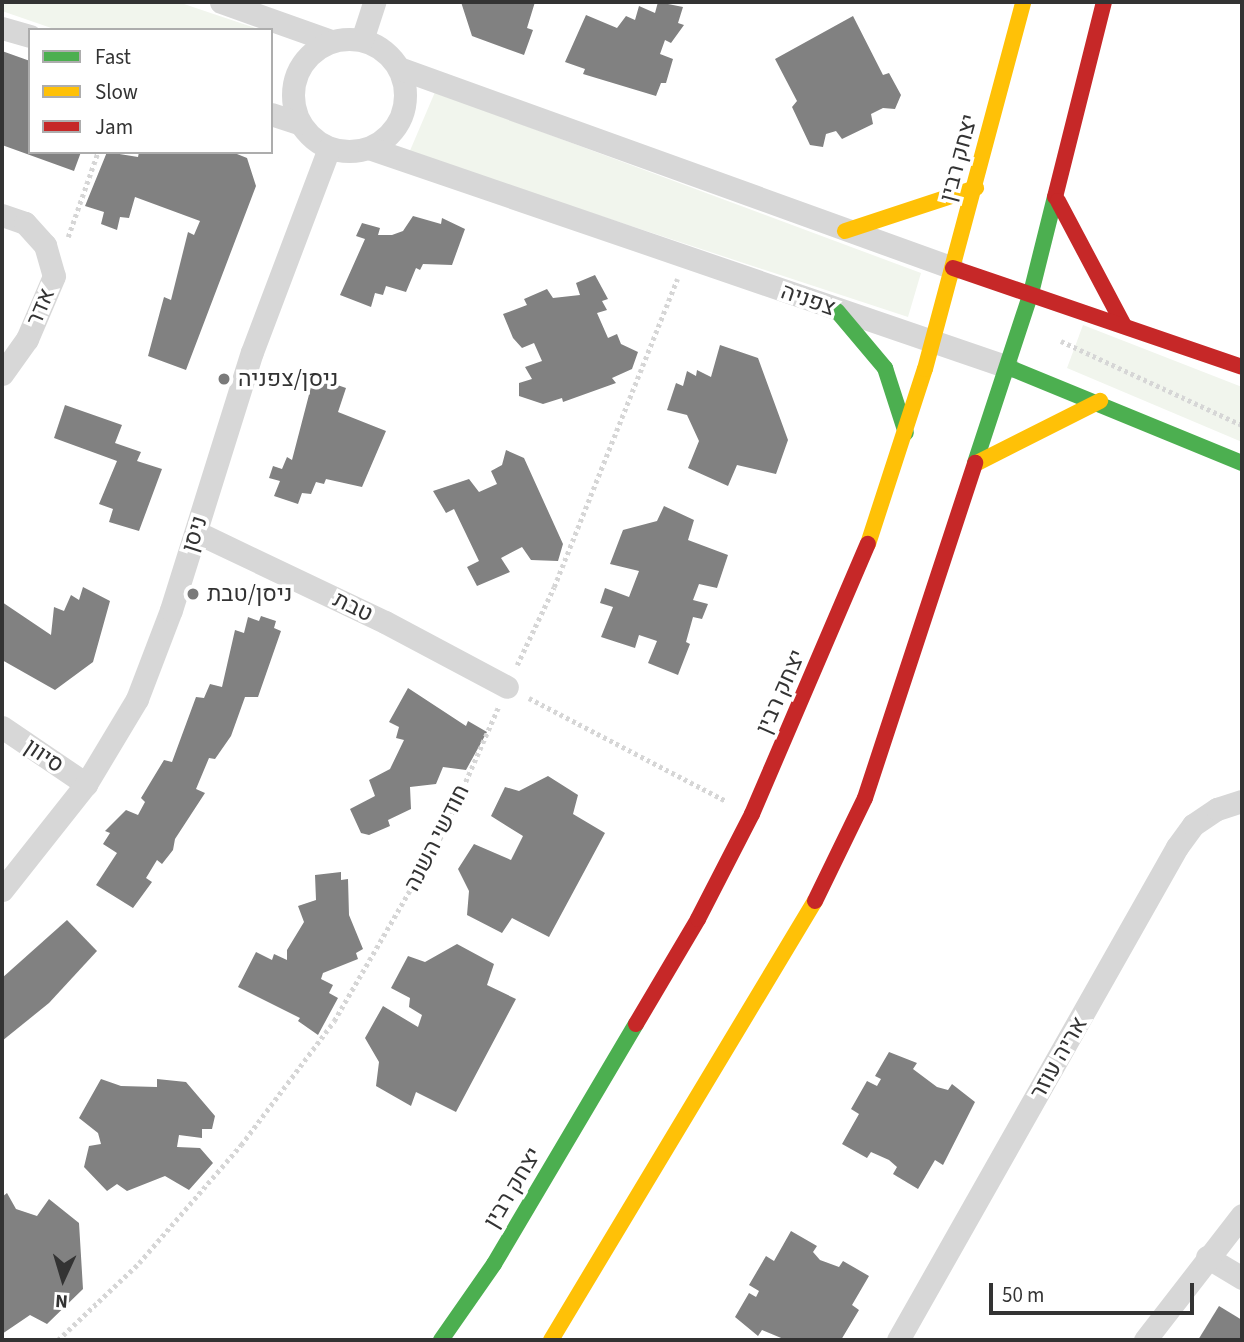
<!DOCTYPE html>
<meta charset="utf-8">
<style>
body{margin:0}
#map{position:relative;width:1244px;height:1342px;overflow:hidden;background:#fff;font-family:"Source Sans 3",Heebo,sans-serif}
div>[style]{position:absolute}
.green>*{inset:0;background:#f1f5ed}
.building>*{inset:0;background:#818181}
.path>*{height:4.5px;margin-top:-2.25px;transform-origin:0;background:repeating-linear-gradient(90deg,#d6d6d6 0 3.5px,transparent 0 7px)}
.street>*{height:23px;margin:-11.5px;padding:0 11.5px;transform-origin:11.5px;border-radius:11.5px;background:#d7d7d7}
.street>.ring{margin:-11.5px;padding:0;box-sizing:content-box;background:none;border:23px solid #d7d7d7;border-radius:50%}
.fast>*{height:16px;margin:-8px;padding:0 8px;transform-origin:8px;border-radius:8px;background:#4caf50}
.slow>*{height:16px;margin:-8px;padding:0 8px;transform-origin:8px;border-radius:8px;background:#ffc107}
.jam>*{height:16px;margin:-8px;padding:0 8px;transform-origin:8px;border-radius:8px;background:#c62828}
.dots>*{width:19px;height:19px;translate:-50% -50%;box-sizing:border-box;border:4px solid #fff;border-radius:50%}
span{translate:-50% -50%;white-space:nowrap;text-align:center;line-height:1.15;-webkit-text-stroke:7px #fff;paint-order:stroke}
.street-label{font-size:23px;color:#333}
.poi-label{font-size:23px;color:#333}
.left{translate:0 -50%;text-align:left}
.frame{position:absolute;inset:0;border:4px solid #333;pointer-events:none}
.legend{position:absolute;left:28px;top:28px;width:245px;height:126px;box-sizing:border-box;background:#fff;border:2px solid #adadad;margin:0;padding:9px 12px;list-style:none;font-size:21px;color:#333}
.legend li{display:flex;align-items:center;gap:14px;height:35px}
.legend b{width:35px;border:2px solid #adadad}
.north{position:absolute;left:28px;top:1244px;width:70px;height:70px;-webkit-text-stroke:5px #fff;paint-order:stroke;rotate:184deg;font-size:19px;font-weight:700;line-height:28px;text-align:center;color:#333}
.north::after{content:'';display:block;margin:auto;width:24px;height:32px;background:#333;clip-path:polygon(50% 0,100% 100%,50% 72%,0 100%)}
.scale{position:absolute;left:989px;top:1283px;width:205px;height:32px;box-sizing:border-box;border:4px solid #333;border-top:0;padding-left:9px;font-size:21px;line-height:24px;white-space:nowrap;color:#333;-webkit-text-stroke:5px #fff;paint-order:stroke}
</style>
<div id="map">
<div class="green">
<i style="clip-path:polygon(2px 2px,178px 2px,261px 30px,57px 30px,2px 11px)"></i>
<i style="clip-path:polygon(435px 92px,921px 273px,908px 317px,409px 153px)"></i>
<i style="clip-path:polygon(1083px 325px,1242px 387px,1242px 442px,1067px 368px)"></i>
</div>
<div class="building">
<i style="clip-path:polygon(461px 2px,535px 2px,527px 28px,533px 30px,524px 55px,472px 36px)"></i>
<i style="clip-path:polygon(658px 2px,683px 7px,678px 23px,684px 25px,671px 43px,665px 40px,660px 54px,673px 59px,666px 83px,661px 83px,656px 96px,583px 74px,585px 69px,565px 62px,586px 15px,617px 28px,626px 16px,635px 20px,639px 6px,655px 13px)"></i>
<i style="clip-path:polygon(853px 16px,883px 75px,889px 73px,901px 95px,895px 109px,883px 108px,871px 114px,873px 124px,842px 139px,836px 131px,826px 134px,823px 147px,810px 145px,792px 107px,797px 101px,775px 59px)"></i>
<i style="clip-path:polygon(2px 51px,30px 61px,30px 152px,81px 152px,74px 171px,2px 145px)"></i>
<i style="clip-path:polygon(107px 152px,138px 157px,139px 152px,232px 152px,247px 158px,256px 186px,186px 370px,148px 356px,164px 297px,171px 300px,188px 232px,194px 235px,200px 221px,135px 197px,129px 218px,120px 217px,117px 230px,101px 224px,104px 212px,85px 206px)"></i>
<i style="clip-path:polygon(413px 216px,441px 224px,442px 218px,465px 229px,452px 265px,423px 264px,420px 270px,416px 268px,406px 292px,386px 286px,383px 295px,375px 293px,371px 307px,340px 295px,365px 239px,356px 236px,362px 223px,380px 228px,378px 235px,392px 235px,403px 231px)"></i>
<i style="clip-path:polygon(595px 275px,608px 299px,602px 301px,607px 310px,597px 313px,608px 338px,617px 334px,621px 344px,638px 352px,632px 369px,612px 378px,616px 383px,563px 402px,562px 398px,543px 404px,519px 396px,519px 383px,532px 379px,525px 367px,542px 361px,534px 343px,522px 348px,513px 338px,503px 314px,527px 305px,524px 299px,547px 289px,553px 298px,580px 295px,576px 283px)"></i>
<i style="clip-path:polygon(720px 345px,758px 358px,788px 440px,776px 474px,737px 465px,728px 486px,688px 468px,699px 441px,687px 415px,667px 410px,676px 383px,683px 386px,687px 371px,696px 376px,697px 370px,711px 377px)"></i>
<i style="clip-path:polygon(320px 379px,346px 388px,338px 412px,386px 431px,362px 487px,326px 479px,324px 484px,316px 482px,311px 494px,302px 493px,298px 504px,274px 496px,280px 481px,269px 478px,273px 466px,282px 469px,287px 457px,292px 460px,311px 387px,317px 389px)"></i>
<i style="clip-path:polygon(65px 405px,122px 425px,115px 443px,141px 452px,137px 461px,162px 469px,139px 531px,109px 522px,113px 509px,99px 504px,117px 461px,54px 438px)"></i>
<i style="clip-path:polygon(506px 450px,524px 458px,563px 544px,558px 561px,531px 560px,522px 547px,501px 558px,510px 572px,477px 586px,467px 567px,479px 561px,454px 509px,446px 513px,433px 491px,469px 479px,479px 492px,497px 484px,491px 471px,502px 465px)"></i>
<i style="clip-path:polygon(664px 506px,694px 520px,688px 540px,728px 555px,717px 588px,699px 584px,693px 600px,708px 604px,702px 619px,693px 617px,686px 642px,690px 644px,678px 675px,648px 663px,657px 641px,639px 635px,635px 648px,601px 637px,613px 607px,600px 603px,605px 588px,629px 597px,639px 571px,610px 564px,623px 530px,657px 521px)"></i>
<i style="clip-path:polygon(83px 587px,110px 601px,93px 662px,55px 690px,2px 660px,2px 602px,51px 635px,54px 607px,64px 611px,71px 595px,79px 600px)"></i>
<i style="clip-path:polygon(261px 616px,276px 621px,274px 628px,281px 631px,258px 697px,245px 697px,231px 736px,215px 759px,209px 758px,196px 789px,205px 793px,175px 839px,173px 850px,162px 864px,157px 860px,146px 878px,152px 882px,133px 908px,96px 885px,117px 853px,103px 844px,110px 833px,105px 831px,126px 810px,138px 815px,145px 802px,141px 798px,164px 760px,172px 762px,196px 697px,204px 698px,210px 684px,222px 687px,235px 630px,244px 633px,248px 617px,259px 621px)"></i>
<i style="clip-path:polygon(408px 688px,466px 726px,468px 721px,487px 732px,466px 770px,443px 767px,436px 784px,410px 787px,411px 809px,388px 820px,390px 826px,369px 835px,361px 833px,350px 809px,375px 796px,369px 780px,390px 769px,404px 740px,396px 738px,399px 727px,389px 722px)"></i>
<i style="clip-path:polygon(548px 776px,578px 795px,573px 814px,605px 833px,549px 937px,512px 918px,502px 933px,467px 915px,469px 891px,458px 869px,474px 844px,511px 860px,523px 836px,491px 816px,505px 787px,519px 791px)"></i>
<i style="clip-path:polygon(341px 872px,341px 880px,348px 879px,349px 915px,363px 949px,356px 953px,358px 959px,323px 973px,321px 979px,333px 985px,329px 993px,338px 998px,318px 1035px,298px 1021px,300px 1018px,238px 987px,256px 952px,272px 960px,274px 954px,287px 960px,287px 950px,304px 922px,298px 906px,316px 900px,315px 875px)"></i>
<i style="clip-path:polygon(67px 920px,97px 951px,49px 1003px,2px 1041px,2px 978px)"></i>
<i style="clip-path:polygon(457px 944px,494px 964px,487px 985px,516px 999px,456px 1112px,416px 1092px,411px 1106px,376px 1086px,379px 1062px,365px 1038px,383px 1006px,418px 1027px,422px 1015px,409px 1007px,410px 998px,391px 988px,408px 956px,425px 962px)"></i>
<i style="clip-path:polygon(889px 1052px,917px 1063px,913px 1069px,937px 1087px,948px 1090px,952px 1084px,975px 1102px,943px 1165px,935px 1160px,918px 1189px,893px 1174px,897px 1167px,889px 1160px,871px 1152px,867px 1158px,842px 1144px,859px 1114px,851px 1109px,867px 1081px,877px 1086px,881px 1079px,875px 1076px)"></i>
<i style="clip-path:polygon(101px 1079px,121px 1086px,157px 1087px,157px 1079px,186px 1082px,215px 1116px,212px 1129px,202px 1129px,202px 1138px,179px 1135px,177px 1147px,200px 1148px,213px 1163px,189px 1190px,165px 1176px,127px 1191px,117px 1184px,107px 1191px,84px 1167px,89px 1146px,101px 1144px,98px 1133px,79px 1118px)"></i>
<i style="clip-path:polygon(7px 1193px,16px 1209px,37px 1216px,49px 1199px,79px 1223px,83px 1289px,47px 1324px,30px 1315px,2px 1334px,2px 1197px)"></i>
<i style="clip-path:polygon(791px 1231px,817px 1246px,813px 1252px,820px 1260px,839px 1267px,843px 1261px,869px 1276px,852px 1305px,859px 1310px,841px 1340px,786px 1340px,762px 1330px,758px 1336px,735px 1317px,749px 1293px,756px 1297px,759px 1291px,749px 1285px,766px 1256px,774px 1261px)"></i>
<i style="clip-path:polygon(1219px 1306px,1242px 1320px,1242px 1340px,1198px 1340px)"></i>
</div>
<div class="path">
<i style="left:68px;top:237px;width:90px;rotate:-70.6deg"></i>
<i style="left:1061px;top:341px;width:200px;rotate:24.9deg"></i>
<i style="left:517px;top:665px;width:86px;rotate:-64.6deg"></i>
<i style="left:554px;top:587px;width:332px;rotate:-68.2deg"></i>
<i style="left:529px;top:698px;width:222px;rotate:27.6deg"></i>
<i style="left:58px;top:1340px;width:112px;rotate:-43.5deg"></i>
<i style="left:139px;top:1263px;width:156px;rotate:-49.2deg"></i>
<i style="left:241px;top:1145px;width:155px;rotate:-53.1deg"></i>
<i style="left:334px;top:1021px;width:217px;rotate:-59.9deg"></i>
<i style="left:443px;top:833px;width:137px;rotate:-66.3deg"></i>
</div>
<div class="street">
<i style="left:221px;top:2px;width:117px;rotate:19.5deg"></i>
<i style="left:2px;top:28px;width:29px;rotate:16deg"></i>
<i class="ring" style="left:293px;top:39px;width:89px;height:89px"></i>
<i style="left:362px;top:40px;width:40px;rotate:-72deg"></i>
<i style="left:399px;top:68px;width:589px;rotate:19.85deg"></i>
<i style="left:271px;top:114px;width:29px;rotate:18deg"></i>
<i style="left:369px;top:148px;width:675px;rotate:18.92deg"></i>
<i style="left:2px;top:215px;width:24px;rotate:19deg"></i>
<i style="left:25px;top:223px;width:30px;rotate:48deg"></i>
<i style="left:45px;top:245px;width:32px;rotate:74deg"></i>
<i style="left:54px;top:276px;width:69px;rotate:113.2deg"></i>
<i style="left:27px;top:339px;width:43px;rotate:125.5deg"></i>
<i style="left:196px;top:532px;width:209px;rotate:25.5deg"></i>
<i style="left:385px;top:622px;width:138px;rotate:28deg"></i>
<i style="left:2px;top:727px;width:102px;rotate:34.2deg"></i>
<i style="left:2px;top:890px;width:135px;rotate:-51.6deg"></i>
<i style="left:86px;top:784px;width:99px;rotate:-59deg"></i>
<i style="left:137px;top:699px;width:95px;rotate:-69.1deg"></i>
<i style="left:171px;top:610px;width:270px;rotate:-72.6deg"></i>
<i style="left:252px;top:352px;width:218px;rotate:-69.3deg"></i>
<i style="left:1207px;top:1257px;width:41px;rotate:31deg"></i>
<i style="left:898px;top:1340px;width:566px;rotate:-60.49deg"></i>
<i style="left:1177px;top:847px;width:27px;rotate:-54deg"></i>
<i style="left:1193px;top:825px;width:29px;rotate:-34deg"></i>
<i style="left:1217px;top:809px;width:26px;rotate:-18deg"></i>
<i style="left:1145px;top:1340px;width:158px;rotate:-52.2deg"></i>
</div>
<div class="fast">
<i style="left:837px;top:311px;width:75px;rotate:49.9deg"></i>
<i style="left:885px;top:368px;width:68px;rotate:72.1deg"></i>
<i style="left:1008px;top:367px;width:253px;rotate:22.3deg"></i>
<i style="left:975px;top:463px;width:179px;rotate:-71.8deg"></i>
<i style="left:1031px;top:293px;width:99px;rotate:-76deg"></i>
<i style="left:441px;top:1340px;width:93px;rotate:-55.1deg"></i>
<i style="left:494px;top:1264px;width:279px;rotate:-59.4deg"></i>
</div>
<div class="slow">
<i style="left:845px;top:231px;width:138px;rotate:-18.2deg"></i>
<i style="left:977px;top:463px;width:138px;rotate:-26.8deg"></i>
<i style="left:868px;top:544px;width:184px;rotate:-72deg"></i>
<i style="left:925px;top:369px;width:380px;rotate:-75deg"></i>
<i style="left:551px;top:1340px;width:512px;rotate:-58.98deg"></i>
</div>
<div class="jam">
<i style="left:1055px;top:197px;width:201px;rotate:-75.9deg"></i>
<i style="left:1058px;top:201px;width:139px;rotate:62.1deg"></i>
<i style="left:953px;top:268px;width:305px;rotate:18.9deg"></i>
<i style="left:815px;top:901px;width:114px;rotate:-64.1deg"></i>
<i style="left:865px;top:798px;width:353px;rotate:-71.8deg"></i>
<i style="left:636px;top:1024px;width:122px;rotate:-59.4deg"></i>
<i style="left:698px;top:919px;width:118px;rotate:-62.8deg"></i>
<i style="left:752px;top:814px;width:294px;rotate:-66.8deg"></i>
</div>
<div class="dots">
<i style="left:224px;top:379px;background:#7a7a7a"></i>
<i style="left:193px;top:594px;background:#7a7a7a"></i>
</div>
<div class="street-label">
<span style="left:959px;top:158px;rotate:-75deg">יצחק רבין</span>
<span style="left:808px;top:300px;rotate:19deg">צפניה</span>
<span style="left:41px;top:307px;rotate:-67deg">אדר</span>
<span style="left:195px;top:534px;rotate:-72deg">ניסן</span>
<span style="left:353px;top:607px;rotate:26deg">טבת</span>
<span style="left:781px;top:692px;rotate:-66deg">יצחק רבין</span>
<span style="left:44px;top:756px;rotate:34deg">סיוון</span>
<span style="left:437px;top:838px;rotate:-63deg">חודשי השנה</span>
<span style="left:1059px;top:1058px;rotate:-60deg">אריה עוזר</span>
<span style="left:513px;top:1188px;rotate:-59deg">יצחק רבין</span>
</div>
<div class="poi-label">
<span class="left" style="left:238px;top:379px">ניסן/צפניה</span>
<span class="left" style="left:207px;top:594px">ניסן/טבת</span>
</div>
<div class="frame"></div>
<ul class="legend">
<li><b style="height:9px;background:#4caf50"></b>Fast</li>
<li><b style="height:9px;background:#ffc107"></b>Slow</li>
<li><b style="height:9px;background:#c62828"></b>Jam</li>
</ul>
<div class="north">N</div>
<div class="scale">50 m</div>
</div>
